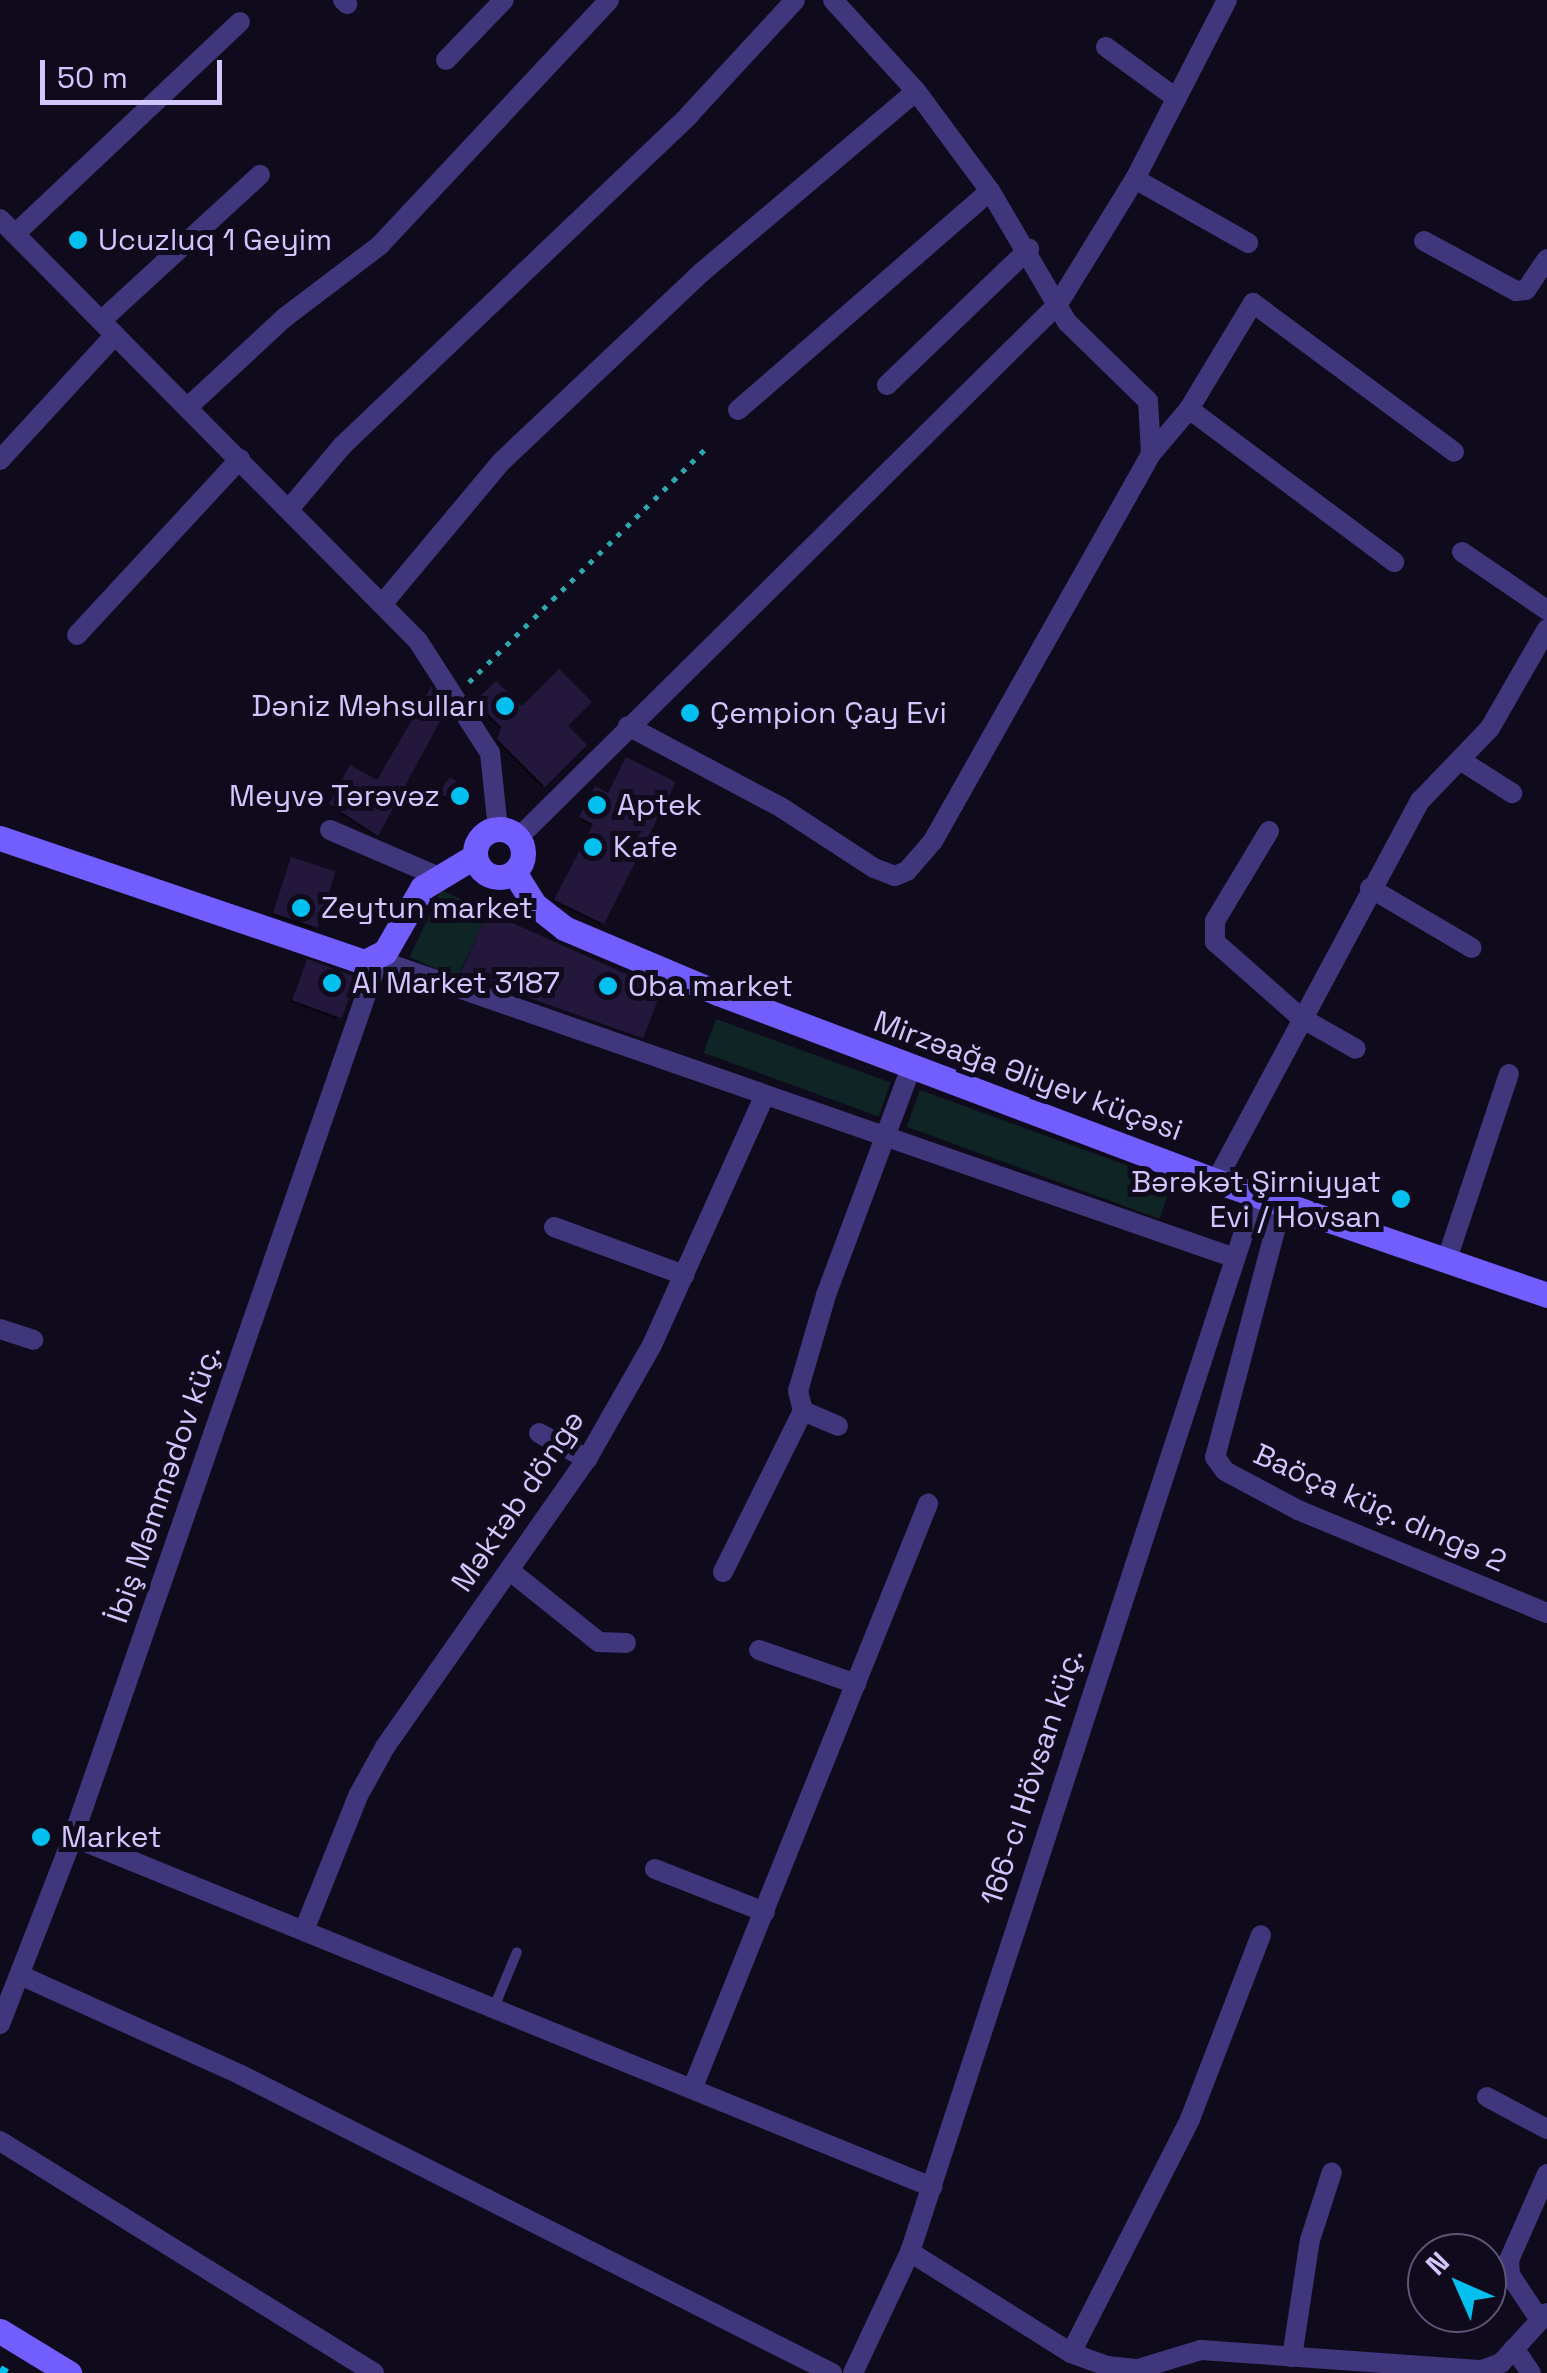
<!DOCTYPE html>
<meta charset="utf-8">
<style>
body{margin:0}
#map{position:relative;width:1547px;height:2373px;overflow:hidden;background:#100b1c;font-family:"Space Grotesk",sans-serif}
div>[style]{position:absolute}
.green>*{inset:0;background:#0e2425;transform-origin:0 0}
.shadow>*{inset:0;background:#0007;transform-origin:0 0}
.building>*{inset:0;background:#23173c;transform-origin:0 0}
.path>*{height:5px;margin-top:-2.5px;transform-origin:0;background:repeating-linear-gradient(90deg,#2da7ac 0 5px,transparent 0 13px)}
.lane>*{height:10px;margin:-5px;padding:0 5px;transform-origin:5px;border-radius:5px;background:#40367b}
.street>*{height:20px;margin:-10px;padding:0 10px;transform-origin:10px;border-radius:10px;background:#40367b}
.secondary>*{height:25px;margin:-12.5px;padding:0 12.5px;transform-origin:12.5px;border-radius:12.5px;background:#725efe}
.secondary>.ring{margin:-12.5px;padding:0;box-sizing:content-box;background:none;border:25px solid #725efe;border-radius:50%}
.rail>*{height:8px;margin-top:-4px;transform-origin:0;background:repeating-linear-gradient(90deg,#01bfef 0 15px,transparent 0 27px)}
.dots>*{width:28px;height:28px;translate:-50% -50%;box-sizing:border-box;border:5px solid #100b1c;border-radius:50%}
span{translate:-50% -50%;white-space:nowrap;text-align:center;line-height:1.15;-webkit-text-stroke:10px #100b1c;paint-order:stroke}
.poi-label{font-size:30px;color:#d2c6ff}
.left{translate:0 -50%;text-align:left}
.right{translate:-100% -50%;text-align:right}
.street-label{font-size:30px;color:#d2c6ff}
.north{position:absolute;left:1407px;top:2233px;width:100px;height:100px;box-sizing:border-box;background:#100b1c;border:2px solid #5e5677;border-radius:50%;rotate:315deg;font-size:28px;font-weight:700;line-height:40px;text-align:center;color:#d2c6ff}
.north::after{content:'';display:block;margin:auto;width:35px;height:45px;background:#01bfef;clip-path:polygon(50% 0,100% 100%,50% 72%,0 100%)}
.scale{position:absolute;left:40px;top:60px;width:182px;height:45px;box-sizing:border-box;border:5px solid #d2c6ff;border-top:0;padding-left:12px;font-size:30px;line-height:35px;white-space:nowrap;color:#d2c6ff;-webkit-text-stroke:8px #100b1c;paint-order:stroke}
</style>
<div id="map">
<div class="green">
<i style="left:441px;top:890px;width:52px;height:74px;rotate:25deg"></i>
<i style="left:716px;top:1019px;width:186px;height:36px;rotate:20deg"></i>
<i style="left:920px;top:1090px;width:269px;height:39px;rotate:20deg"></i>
</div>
<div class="shadow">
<i style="clip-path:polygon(496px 684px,522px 710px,565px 726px,584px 745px,541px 787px,496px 741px,500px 729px,475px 704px)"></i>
<i style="clip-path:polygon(349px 770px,376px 834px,374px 836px,329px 806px)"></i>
<i style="left:450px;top:780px;width:26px;height:19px;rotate:36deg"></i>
<i style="clip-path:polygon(594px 791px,602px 923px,600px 925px,554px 902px,593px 826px,579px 820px)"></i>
<i style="clip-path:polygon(290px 862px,314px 927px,312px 929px,272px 915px)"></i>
<i style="clip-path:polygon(487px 917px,641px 1036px,460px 976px)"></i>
<i style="clip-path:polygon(305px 964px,339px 1017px,337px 1019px,291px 1002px)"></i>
</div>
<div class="building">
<i style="clip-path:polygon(559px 669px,592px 702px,568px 726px,587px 745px,545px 787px,497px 739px,501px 727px,475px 701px,496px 681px,522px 706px)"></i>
<i style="clip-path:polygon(431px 687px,446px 710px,378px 836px,329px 804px,350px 765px,377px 780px)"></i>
<i style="clip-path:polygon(626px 757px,676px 782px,604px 924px,554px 900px,593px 824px,579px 817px,595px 786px,608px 793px)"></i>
<i style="left:450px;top:777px;width:31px;height:19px;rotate:36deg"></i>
<i style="left:291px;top:857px;width:47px;height:59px;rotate:18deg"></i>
<i style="clip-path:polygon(488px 912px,662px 990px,643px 1038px,460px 974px)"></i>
<i style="left:307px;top:959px;width:53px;height:44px;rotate:20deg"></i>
</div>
<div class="path">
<i style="left:469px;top:682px;width:332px;rotate:-44.6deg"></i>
</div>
<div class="lane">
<i style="left:495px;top:2005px;width:57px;rotate:-67.5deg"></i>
</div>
<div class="street">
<i style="left:343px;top:0;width:6px;rotate:45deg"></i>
<i style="left:1106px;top:47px;width:87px;rotate:36.1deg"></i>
<i style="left:446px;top:60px;width:83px;rotate:-46deg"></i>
<i style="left:1135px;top:179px;width:130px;rotate:29.5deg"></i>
<i style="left:0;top:219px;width:594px;rotate:45.27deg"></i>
<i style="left:418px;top:641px;width:133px;rotate:57.3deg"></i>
<i style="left:490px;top:753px;width:76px;rotate:84deg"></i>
<i style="left:15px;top:234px;width:309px;rotate:-43.3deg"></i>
<i style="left:1424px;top:241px;width:105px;rotate:28.5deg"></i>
<i style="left:1516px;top:291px;width:10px;rotate:-6deg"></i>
<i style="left:1526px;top:290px;width:37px;rotate:-56deg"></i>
<i style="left:101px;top:321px;width:216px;rotate:-42.6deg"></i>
<i style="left:887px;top:385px;width:197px;rotate:-43.8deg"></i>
<i style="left:188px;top:407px;width:131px;rotate:-42.8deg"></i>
<i style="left:284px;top:318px;width:121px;rotate:-37.2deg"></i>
<i style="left:380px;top:245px;width:335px;rotate:-46.9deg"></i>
<i style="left:1189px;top:409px;width:256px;rotate:36.7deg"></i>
<i style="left:738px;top:410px;width:334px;rotate:-41deg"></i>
<i style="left:1151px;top:454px;width:59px;rotate:-49.8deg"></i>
<i style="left:1189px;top:409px;width:124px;rotate:-58.9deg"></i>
<i style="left:1253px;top:303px;width:250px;rotate:36.5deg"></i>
<i style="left:0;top:460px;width:170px;rotate:-47.4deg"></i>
<i style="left:290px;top:508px;width:81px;rotate:-50deg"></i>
<i style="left:342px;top:446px;width:480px;rotate:-43.6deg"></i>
<i style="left:689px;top:115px;width:156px;rotate:-47.3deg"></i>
<i style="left:1462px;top:552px;width:103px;rotate:34.3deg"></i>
<i style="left:384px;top:602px;width:182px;rotate:-50.1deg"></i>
<i style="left:501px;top:462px;width:277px;rotate:-43.4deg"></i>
<i style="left:702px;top:272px;width:280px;rotate:-40.2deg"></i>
<i style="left:77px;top:635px;width:240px;rotate:-47.2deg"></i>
<i style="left:628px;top:726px;width:174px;rotate:28deg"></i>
<i style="left:782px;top:808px;width:110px;rotate:33.1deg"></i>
<i style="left:874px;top:868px;width:22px;rotate:21deg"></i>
<i style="left:895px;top:876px;width:13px;rotate:-23deg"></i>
<i style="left:907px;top:871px;width:40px;rotate:-49deg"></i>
<i style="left:933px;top:841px;width:444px;rotate:-60.6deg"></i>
<i style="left:1151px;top:454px;width:53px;rotate:-93.2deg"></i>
<i style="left:1148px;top:401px;width:113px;rotate:-135.7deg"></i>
<i style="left:1067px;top:322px;width:152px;rotate:-120.4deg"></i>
<i style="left:990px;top:191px;width:124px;rotate:-126.5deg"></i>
<i style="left:916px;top:91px;width:123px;rotate:-132.4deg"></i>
<i style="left:1460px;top:760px;width:62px;rotate:32.4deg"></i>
<i style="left:330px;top:830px;width:116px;rotate:23.3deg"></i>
<i style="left:1269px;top:831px;width:105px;rotate:121deg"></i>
<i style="left:1215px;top:921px;width:21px;rotate:90deg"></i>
<i style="left:1215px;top:942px;width:113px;rotate:41.4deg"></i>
<i style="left:1300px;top:1017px;width:64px;rotate:29.7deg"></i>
<i style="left:518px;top:838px;width:759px;rotate:-44.68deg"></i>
<i style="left:1058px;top:304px;width:147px;rotate:-58.4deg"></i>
<i style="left:1135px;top:179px;width:201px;rotate:-62.8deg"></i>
<i style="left:1370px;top:888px;width:118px;rotate:30.5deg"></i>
<i style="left:1216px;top:1181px;width:431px;rotate:-61.8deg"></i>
<i style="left:1420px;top:801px;width:101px;rotate:-46.2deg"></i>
<i style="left:1490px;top:728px;width:114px;rotate:-60.1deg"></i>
<i style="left:1282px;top:1204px;width:262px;rotate:104.8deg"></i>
<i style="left:1215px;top:1457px;width:17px;rotate:54deg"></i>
<i style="left:1225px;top:1471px;width:83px;rotate:28.1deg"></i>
<i style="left:1298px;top:1510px;width:269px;rotate:22.5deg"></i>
<i style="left:554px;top:1227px;width:139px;rotate:20.3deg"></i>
<i style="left:1447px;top:1259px;width:195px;rotate:-71.5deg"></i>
<i style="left:0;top:1329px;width:35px;rotate:18deg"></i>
<i style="left:803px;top:1411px;width:38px;rotate:23deg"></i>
<i style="left:539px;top:1433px;width:55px;rotate:28.4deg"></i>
<i style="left:509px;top:1570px;width:115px;rotate:38.7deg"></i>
<i style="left:599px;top:1642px;width:27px;rotate:2deg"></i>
<i style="left:723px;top:1572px;width:180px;rotate:-63.6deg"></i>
<i style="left:803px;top:1411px;width:21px;rotate:-104deg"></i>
<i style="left:798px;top:1391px;width:100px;rotate:-73.7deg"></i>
<i style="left:826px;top:1295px;width:242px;rotate:-69.5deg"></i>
<i style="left:759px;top:1650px;width:103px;rotate:19.3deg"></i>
<i style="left:73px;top:1837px;width:928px;rotate:22.17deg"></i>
<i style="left:655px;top:1869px;width:118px;rotate:21.4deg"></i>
<i style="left:305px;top:1928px;width:144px;rotate:-68.1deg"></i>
<i style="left:359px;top:1794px;width:54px;rotate:-61deg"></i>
<i style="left:385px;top:1747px;width:352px;rotate:-55deg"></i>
<i style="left:587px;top:1459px;width:131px;rotate:-60.3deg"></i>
<i style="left:652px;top:1345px;width:272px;rotate:-65.7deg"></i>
<i style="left:20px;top:1975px;width:243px;rotate:24.3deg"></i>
<i style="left:241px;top:2075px;width:662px;rotate:26.76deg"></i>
<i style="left:0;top:2024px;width:201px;rotate:-68.7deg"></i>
<i style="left:73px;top:1837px;width:929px;rotate:-70.82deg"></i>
<i style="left:378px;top:960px;width:907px;rotate:19.17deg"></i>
<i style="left:693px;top:2087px;width:629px;rotate:-68.05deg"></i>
<i style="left:1487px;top:2097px;width:68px;rotate:28.1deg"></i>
<i style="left:0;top:2141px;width:440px;rotate:31.8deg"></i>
<i style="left:910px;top:2252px;width:190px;rotate:32.1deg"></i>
<i style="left:1071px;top:2353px;width:38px;rotate:20deg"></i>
<i style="left:1107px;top:2366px;width:31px;rotate:6deg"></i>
<i style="left:1138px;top:2369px;width:66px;rotate:-16.8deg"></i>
<i style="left:1201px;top:2350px;width:282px;rotate:4.1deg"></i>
<i style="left:1482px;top:2370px;width:20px;rotate:-20deg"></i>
<i style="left:1501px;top:2363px;width:68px;rotate:-47.4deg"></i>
<i style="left:1538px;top:2317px;width:50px;rotate:-123.7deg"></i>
<i style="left:1510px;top:2275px;width:15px;rotate:-94deg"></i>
<i style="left:1509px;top:2260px;width:94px;rotate:-66.2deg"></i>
<i style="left:1514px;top:2348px;width:30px;rotate:56deg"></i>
<i style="left:1071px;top:2353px;width:263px;rotate:-63deg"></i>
<i style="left:1190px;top:2119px;width:197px;rotate:-68.9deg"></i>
<i style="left:1292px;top:2357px;width:118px;rotate:-81.3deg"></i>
<i style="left:1310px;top:2240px;width:71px;rotate:-72.1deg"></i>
<i style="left:853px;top:2373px;width:134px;rotate:-64.8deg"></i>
<i style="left:910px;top:2252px;width:1112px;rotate:-71.87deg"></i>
</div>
<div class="secondary">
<i class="ring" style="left:475px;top:829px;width:23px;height:23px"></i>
<i style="left:0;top:838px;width:385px;rotate:18.8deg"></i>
<i style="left:365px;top:962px;width:22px;rotate:-27deg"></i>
<i style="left:385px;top:952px;width:74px;rotate:-60deg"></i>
<i style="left:422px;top:888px;width:62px;rotate:-31.1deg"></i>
<i style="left:514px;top:872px;width:39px;rotate:58deg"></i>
<i style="left:535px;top:905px;width:37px;rotate:38deg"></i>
<i style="left:564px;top:928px;width:167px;rotate:22.9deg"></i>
<i style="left:718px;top:993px;width:532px;rotate:20.68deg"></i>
<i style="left:1216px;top:1181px;width:350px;rotate:19deg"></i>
<i style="left:0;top:2331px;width:81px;rotate:31.3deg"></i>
</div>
<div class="rail">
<i style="left:0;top:2369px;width:8px;rotate:30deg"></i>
</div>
<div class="dots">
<i style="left:78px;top:240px;background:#01bfef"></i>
<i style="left:505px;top:706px;background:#01bfef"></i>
<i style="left:690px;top:713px;background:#01bfef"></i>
<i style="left:460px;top:796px;background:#01bfef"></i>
<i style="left:597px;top:805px;background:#01bfef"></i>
<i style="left:593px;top:847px;background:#01bfef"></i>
<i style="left:301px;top:908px;background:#01bfef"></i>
<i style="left:332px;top:983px;background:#01bfef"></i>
<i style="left:608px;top:986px;background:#01bfef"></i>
<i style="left:1401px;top:1199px;background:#01bfef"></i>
<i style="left:41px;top:1837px;background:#01bfef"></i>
</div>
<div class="poi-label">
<span class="left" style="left:98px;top:240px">Ucuzluq 1 Geyim</span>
<span class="right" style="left:485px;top:706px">Dəniz Məhsulları</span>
<span class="left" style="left:710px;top:713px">Çempion Çay Evi</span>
<span class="right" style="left:440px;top:796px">Meyvə Tərəvəz</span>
<span class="left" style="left:617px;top:805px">Aptek</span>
<span class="left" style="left:613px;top:847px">Kafe</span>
<span class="left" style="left:321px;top:908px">Zeytun market</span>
<span class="left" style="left:352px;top:983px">Al Market 3187</span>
<span class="left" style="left:628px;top:986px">Oba market</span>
<span class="right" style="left:1381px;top:1199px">Bərəkət Şirniyyat<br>Evi / Hovsan</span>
<span class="left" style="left:61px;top:1837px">Market</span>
</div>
<div class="street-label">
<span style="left:1028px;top:1076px;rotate:20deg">Mirzəağa Əliyev küçəsi</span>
<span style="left:164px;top:1484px;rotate:-71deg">İbiş Məmmədov küç.</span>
<span style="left:518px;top:1501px;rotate:-56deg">Məktəb döngə</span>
<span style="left:1380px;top:1508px;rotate:24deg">Baöça küç. dıngə 2</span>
<span style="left:1032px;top:1777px;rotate:-72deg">166-cı Hövsan küç.</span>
</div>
<div class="north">N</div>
<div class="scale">50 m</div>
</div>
